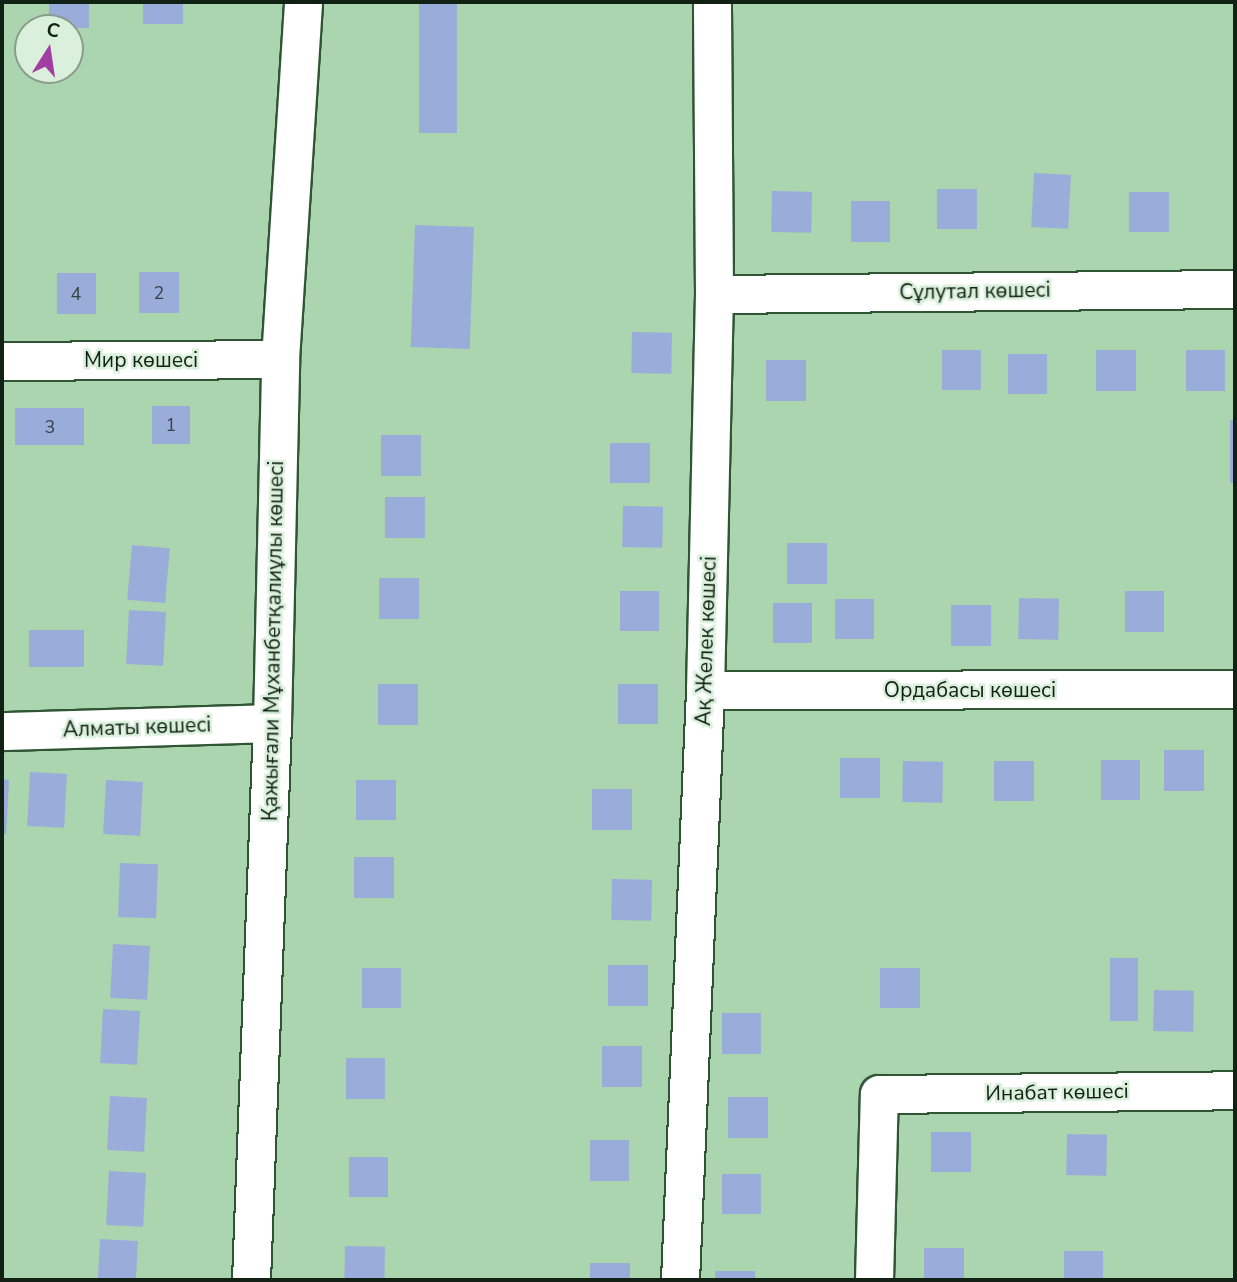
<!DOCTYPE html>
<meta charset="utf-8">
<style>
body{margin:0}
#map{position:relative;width:1237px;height:1282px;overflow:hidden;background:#aad5af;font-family:"Nunito Sans",sans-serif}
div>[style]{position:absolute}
.building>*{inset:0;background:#9aacd9;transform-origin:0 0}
.roads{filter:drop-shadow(2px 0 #2f5535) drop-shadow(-2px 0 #2f5535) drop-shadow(0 2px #2f5535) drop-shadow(0 -2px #2f5535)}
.minor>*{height:37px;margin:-18.5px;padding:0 18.5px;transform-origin:18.5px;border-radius:18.5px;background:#fff}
span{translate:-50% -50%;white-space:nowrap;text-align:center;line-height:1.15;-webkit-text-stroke:5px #daefdc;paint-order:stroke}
.number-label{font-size:18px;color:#344}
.number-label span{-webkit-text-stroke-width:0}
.street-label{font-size:21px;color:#112113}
.frame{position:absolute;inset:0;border:4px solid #112113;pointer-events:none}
.north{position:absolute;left:14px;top:14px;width:70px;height:70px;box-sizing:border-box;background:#daefdc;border:2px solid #8a9d8c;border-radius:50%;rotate:12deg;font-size:19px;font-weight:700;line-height:28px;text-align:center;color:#112113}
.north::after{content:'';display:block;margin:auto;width:24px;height:32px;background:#a23da1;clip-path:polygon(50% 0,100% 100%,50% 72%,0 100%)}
</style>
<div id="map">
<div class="building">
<i style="left:49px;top:2px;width:40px;height:26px"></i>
<i style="left:143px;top:2px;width:40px;height:22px"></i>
<i style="left:419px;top:2px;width:38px;height:131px"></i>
<i style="left:1034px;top:173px;width:37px;height:54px;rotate:3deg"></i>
<i style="left:937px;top:189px;width:40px;height:40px"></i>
<i style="left:772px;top:191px;width:40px;height:41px;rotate:1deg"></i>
<i style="left:1129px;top:192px;width:40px;height:40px"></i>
<i style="left:851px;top:201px;width:39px;height:41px"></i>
<i style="left:415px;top:225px;width:59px;height:122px;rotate:2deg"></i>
<i style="left:139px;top:272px;width:40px;height:41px"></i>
<i style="left:57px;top:273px;width:39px;height:41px"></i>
<i style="left:632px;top:332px;width:40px;height:41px;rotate:1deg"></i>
<i style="left:942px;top:350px;width:39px;height:40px"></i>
<i style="left:1096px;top:350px;width:40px;height:41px"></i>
<i style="left:1225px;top:350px;width:41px;height:39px;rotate:90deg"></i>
<i style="left:1008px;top:354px;width:39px;height:40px"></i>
<i style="left:766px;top:360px;width:40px;height:41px"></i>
<i style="left:152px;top:406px;width:38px;height:38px"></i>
<i style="left:84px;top:408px;width:37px;height:69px;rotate:90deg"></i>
<i style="left:1235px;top:420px;width:63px;height:5px;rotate:90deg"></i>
<i style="left:381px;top:435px;width:40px;height:41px"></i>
<i style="left:610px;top:443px;width:40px;height:40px"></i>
<i style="left:385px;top:497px;width:40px;height:41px"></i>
<i style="left:623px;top:506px;width:40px;height:41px;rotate:1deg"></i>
<i style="left:787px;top:543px;width:40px;height:41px"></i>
<i style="left:132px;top:545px;width:38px;height:55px;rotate:5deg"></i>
<i style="left:379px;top:578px;width:40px;height:41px"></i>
<i style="left:620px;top:591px;width:39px;height:40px"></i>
<i style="left:1125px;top:591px;width:39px;height:41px"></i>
<i style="left:1019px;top:598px;width:40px;height:41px;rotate:1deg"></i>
<i style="left:835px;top:599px;width:39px;height:40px"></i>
<i style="left:773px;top:603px;width:39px;height:40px"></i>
<i style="left:951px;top:605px;width:40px;height:41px"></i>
<i style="left:129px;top:610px;width:37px;height:54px;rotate:3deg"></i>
<i style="left:84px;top:630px;width:37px;height:55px;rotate:90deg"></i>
<i style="left:378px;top:684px;width:40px;height:41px"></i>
<i style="left:618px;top:684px;width:40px;height:40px"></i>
<i style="left:1164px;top:750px;width:40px;height:41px"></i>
<i style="left:840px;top:758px;width:40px;height:40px"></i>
<i style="left:1101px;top:760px;width:39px;height:40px"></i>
<i style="left:903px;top:761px;width:40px;height:41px;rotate:1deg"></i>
<i style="left:994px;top:761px;width:40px;height:40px"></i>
<i style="left:30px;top:772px;width:37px;height:54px;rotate:3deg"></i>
<i style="clip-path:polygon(2px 779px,9px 780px,6px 834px,2px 834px)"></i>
<i style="left:106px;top:780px;width:37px;height:54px;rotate:3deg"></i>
<i style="left:356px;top:780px;width:40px;height:40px"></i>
<i style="left:592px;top:789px;width:40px;height:41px"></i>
<i style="left:354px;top:857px;width:40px;height:41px"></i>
<i style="left:120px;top:863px;width:38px;height:54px;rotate:2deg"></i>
<i style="left:612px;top:879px;width:40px;height:41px;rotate:1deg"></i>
<i style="left:113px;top:944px;width:37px;height:54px;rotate:3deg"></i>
<i style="left:1110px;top:958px;width:28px;height:63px"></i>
<i style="left:608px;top:965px;width:40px;height:41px"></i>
<i style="left:362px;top:968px;width:39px;height:40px"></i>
<i style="left:880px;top:968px;width:40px;height:40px"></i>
<i style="left:1154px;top:990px;width:40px;height:41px;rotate:1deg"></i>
<i style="left:103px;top:1009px;width:37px;height:54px;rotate:3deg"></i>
<i style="left:722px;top:1013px;width:39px;height:41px"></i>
<i style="left:602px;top:1046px;width:40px;height:41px"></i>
<i style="left:346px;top:1058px;width:39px;height:41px"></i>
<i style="left:110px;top:1096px;width:37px;height:54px;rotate:3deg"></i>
<i style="left:728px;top:1097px;width:40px;height:41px"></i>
<i style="left:931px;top:1132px;width:40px;height:40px"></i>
<i style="left:1067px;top:1134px;width:40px;height:41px;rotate:1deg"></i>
<i style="left:590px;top:1140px;width:39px;height:41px"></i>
<i style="left:349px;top:1157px;width:39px;height:40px"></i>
<i style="left:109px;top:1171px;width:37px;height:54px;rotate:3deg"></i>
<i style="left:722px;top:1174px;width:39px;height:40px"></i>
<i style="left:100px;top:1239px;width:38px;height:41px;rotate:3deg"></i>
<i style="left:345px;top:1246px;width:40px;height:34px;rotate:1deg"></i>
<i style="left:924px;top:1248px;width:40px;height:32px"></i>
<i style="left:1064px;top:1251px;width:39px;height:29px"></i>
<i style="left:590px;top:1263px;width:40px;height:17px"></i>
<i style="left:715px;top:1271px;width:40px;height:9px"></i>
</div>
<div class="roads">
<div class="minor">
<i style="left:714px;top:294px;width:521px;rotate:-0.55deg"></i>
<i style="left:2px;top:361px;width:278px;rotate:-0.4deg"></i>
<i style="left:705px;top:690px;width:530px;rotate:-0.11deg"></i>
<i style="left:2px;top:731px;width:270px;rotate:-1.7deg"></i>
<i style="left:251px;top:1280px;width:557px;rotate:-87.84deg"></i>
<i style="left:272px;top:723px;width:364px;rotate:-88.7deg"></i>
<i style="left:280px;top:359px;width:358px;rotate:-86.3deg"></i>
<i style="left:680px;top:1280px;width:591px;rotate:-87.57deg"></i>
<i style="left:705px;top:690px;width:396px;rotate:-88.7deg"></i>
<i style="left:714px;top:294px;width:292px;rotate:-90.4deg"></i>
<i style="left:874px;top:1280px;width:186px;rotate:-88.5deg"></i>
<i style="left:879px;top:1094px;width:356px;rotate:-0.6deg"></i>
</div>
</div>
<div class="number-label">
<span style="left:159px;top:293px">2</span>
<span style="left:76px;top:294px">4</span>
<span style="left:171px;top:425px">1</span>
<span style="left:50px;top:427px">3</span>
</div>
<div class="street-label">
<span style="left:975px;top:291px;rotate:-1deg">Сұлутал көшесі</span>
<span style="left:141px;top:360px">Мир көшесі</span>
<span style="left:273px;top:641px;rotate:-89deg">Қажығали Мұханбетқалиұлы көшесі</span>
<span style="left:706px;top:641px;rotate:-88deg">Ақ Желек көшесі</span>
<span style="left:970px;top:690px">Ордабасы көшесі</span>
<span style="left:137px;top:727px;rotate:-2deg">Алматы көшесі</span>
<span style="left:1057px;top:1092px;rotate:-1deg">Инабат көшесі</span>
</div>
<div class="frame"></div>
<div class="north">С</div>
</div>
